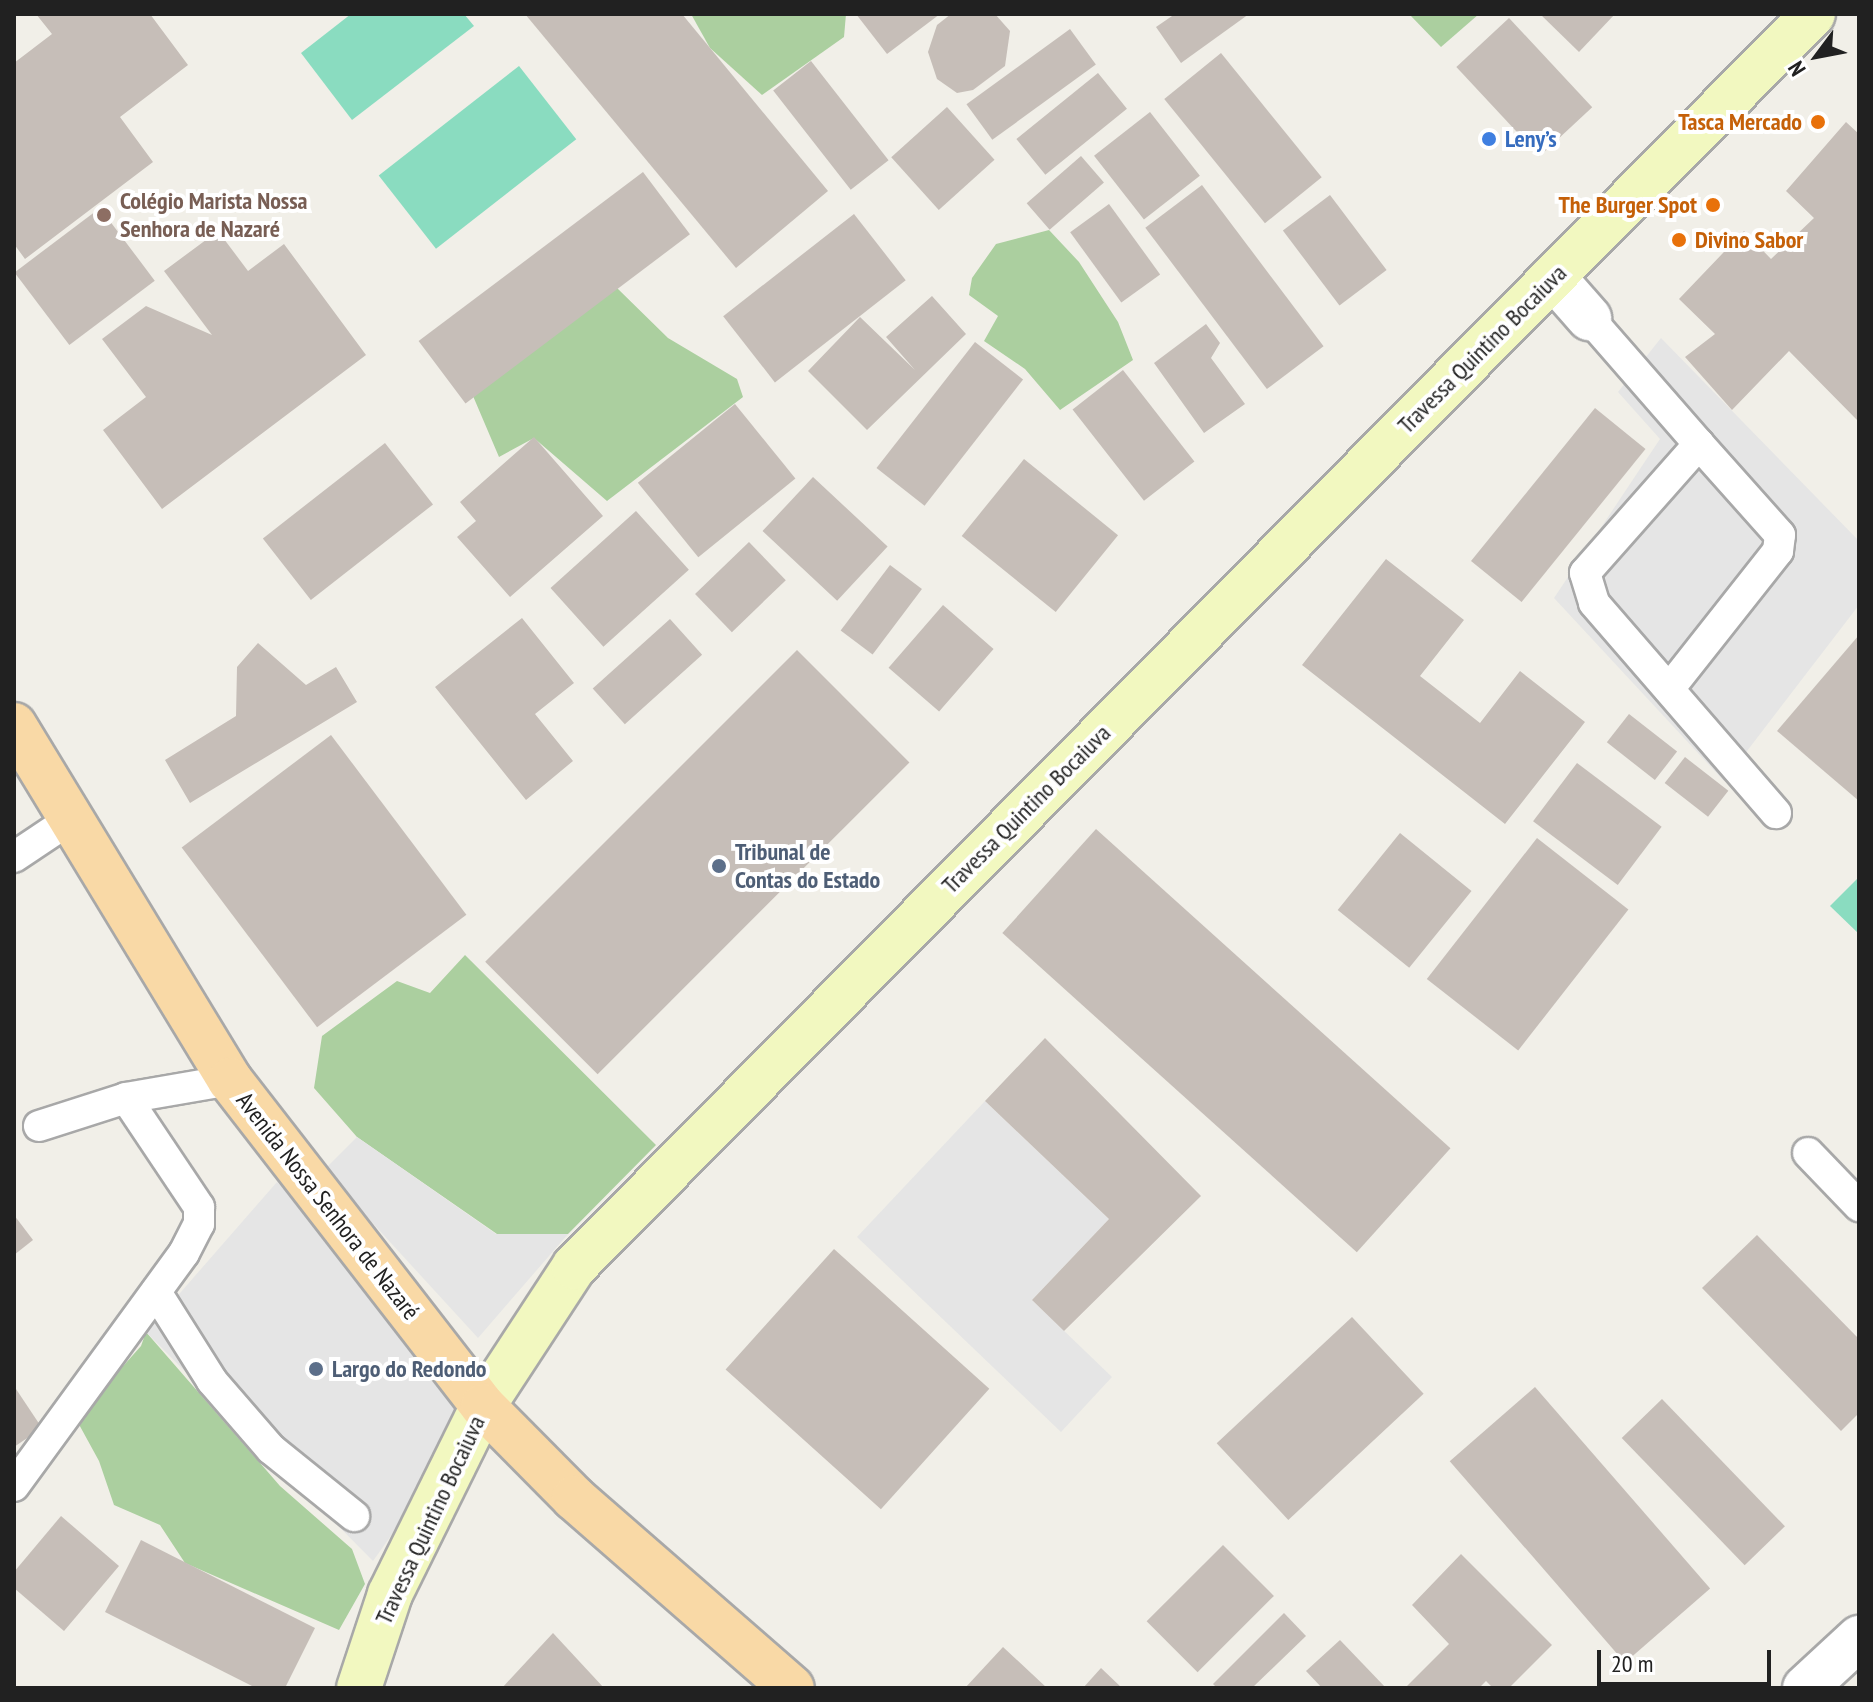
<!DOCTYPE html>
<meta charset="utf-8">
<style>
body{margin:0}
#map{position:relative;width:1873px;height:1702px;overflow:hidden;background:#f1efe8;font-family:"PT Sans Narrow",sans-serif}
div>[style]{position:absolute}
.forest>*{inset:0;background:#abcf9f}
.pitch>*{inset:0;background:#8adcc0;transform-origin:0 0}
.parking>*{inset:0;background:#e5e5e5}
.building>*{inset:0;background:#c6beb8;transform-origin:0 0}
.roads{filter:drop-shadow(2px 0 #a8a8a8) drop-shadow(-2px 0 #a8a8a8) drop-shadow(0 2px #a8a8a8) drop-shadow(0 -2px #a8a8a8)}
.lane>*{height:30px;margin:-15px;padding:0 15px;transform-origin:15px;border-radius:15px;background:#fff}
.street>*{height:44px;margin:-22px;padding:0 22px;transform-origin:22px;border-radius:22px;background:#fff}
.secondary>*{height:44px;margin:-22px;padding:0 22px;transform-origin:22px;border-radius:22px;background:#f2f8c0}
.primary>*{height:44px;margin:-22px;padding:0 22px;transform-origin:22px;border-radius:22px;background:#f9d9a6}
.dots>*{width:22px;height:22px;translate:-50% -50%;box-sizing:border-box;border:4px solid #fff;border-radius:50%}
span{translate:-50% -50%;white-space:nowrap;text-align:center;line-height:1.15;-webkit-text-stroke:8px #fff;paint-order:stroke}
.food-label{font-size:24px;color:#c56008;font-weight:700}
.right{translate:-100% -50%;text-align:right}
.left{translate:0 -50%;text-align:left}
.shop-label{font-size:24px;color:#366cbe;font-weight:700}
.education-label{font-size:24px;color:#785e54;font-weight:700}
.street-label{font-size:24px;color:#212121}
.service-label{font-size:24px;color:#4e5e75;font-weight:700}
.frame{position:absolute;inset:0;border:16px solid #212121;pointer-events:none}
.north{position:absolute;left:1777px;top:16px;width:80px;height:80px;-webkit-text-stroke:6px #fff;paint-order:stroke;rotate:238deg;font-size:22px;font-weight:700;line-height:32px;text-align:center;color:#212121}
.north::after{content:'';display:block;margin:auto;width:28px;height:36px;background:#212121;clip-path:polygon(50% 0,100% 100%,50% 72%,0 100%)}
.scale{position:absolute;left:1597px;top:1650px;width:174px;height:36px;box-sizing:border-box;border:4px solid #212121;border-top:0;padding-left:10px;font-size:24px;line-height:28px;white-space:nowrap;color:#212121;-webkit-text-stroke:6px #fff;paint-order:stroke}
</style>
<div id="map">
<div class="forest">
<i style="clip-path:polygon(691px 14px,846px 14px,844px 37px,762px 95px,710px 48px)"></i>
<i style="clip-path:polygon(1409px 14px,1479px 14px,1441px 47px)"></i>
<i style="clip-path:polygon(1049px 230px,1079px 262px,1118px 322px,1133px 360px,1060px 410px,1025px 369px,984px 341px,998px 316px,969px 295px,972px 278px,996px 244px)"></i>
<i style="clip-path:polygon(617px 288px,668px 338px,737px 379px,743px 397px,607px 501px,534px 438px,499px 457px,473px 396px)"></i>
<i style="clip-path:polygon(465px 955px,656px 1145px,568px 1234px,497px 1234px,357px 1137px,314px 1088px,322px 1036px,397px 981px,430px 993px)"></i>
<i style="clip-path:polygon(146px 1332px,280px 1486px,352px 1549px,365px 1584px,339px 1630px,185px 1563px,160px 1525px,114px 1505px,99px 1461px,76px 1419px,141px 1346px)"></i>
</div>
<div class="pitch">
<i style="clip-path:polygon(351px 14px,464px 14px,474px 26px,352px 120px,301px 53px)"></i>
<i style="left:519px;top:66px;width:93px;height:178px;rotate:52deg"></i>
<i style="clip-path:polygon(1859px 877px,1859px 934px,1830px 906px)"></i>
</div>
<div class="parking">
<i style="clip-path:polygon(1661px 338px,1859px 541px,1859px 605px,1724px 781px,1554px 598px,1660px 439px,1618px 392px)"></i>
<i style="clip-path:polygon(985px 1101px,1109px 1219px,1032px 1300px,1112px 1377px,1061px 1432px,857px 1237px)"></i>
<i style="clip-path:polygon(357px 1137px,496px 1234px,568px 1234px,478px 1338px,324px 1170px)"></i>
<i style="clip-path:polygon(277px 1182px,483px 1406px,373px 1561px,146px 1332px)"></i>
</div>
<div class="building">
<i style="clip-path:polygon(36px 14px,150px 14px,188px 65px,120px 117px,153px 162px,25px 259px,14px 244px,14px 63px,52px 34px)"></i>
<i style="clip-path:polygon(525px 14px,682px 14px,828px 191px,736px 268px)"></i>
<i style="clip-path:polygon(856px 14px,940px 14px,887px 54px)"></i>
<i style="clip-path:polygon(951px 14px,995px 14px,1010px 31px,1005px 66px,973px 90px,957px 93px,937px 79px,928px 52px,937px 25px)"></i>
<i style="clip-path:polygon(1175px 14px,1249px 14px,1181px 63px,1156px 27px)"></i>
<i style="clip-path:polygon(1540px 14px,1615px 14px,1579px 52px)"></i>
<i style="left:1509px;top:18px;width:122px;height:72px;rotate:47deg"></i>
<i style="left:1070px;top:29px;width:44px;height:128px;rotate:54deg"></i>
<i style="left:1221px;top:53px;width:160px;height:73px;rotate:51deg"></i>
<i style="left:811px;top:61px;width:126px;height:48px;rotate:52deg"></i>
<i style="left:1098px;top:73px;width:46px;height:105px;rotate:51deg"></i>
<i style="left:947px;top:107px;width:71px;height:75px;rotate:48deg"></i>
<i style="left:1150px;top:112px;width:81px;height:71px;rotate:52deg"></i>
<i style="clip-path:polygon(1846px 122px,1859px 134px,1859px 422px,1789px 351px,1732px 410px,1685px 357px,1715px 334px,1679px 299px,1744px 231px,1771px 259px,1814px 218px,1786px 191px)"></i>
<i style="left:1081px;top:156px;width:35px;height:72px;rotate:49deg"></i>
<i style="left:643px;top:172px;width:78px;height:281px;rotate:53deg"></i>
<i style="left:1202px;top:185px;width:202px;height:71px;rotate:53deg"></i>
<i style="left:1330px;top:195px;width:94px;height:59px;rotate:53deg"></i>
<i style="left:1109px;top:204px;width:87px;height:48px;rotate:54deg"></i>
<i style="left:100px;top:208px;width:91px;height:107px;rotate:53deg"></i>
<i style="left:854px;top:214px;width:84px;height:166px;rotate:52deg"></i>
<i style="clip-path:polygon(218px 231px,248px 271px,284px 244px,366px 355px,162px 509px,103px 430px,146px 397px,102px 339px,146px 306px,212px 335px,164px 271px)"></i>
<i style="clip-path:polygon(932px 296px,966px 334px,867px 430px,808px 371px,860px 317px,915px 370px,886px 337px)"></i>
<i style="clip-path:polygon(1206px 324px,1220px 343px,1211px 358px,1245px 404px,1204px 433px,1154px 363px)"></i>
<i style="left:975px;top:342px;width:61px;height:160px;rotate:38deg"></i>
<i style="left:1123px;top:370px;width:116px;height:64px;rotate:52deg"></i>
<i style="left:735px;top:404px;width:96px;height:125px;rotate:51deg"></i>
<i style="left:1595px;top:408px;width:65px;height:197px;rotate:39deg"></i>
<i style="clip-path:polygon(534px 437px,603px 516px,510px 597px,457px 537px,476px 521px,460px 502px)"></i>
<i style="left:385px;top:443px;width:78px;height:155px;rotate:52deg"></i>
<i style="left:1024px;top:459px;width:121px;height:99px;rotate:39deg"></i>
<i style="left:813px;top:477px;width:102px;height:74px;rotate:43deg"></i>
<i style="left:636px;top:511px;width:79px;height:115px;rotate:48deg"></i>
<i style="left:749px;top:542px;width:53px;height:75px;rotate:46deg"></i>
<i style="clip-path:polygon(1386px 559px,1464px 620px,1420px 676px,1480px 723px,1520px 671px,1585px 722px,1505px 824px,1302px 665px)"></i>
<i style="left:890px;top:565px;width:40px;height:82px;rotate:37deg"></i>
<i style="left:943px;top:605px;width:67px;height:83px;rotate:41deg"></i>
<i style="clip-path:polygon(522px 618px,574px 683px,535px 714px,573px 761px,526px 800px,435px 687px)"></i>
<i style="left:670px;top:619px;width:48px;height:104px;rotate:48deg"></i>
<i style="clip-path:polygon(1859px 635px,1859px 801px,1777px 731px)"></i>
<i style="clip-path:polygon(258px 643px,306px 685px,336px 667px,357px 702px,190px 803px,165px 760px,236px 716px,237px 667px)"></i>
<i style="left:797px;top:650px;width:159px;height:441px;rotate:45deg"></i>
<i style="left:1629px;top:714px;width:61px;height:36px;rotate:38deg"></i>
<i style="left:331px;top:735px;width:225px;height:187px;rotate:53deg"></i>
<i style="left:1685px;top:757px;width:55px;height:33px;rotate:38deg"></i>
<i style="left:1577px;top:763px;width:106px;height:73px;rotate:37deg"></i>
<i style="left:1096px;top:829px;width:477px;height:140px;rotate:42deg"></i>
<i style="left:1400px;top:833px;width:92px;height:99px;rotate:39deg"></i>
<i style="left:1537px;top:838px;width:116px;height:179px;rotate:38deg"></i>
<i style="clip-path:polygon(1045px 1038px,1201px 1196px,1064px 1331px,1032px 1300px,1109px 1219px,985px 1101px)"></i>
<i style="clip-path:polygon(14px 1215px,33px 1240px,14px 1255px)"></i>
<i style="clip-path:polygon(1757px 1235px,1859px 1339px,1859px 1413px,1841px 1431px,1702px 1288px)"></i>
<i style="left:834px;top:1249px;width:209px;height:162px;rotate:42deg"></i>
<i style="left:1352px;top:1317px;width:105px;height:185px;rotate:47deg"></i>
<i style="clip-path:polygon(14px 1386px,42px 1428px,14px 1447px)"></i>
<i style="left:1535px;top:1387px;width:267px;height:113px;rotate:49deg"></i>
<i style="left:1662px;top:1399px;width:177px;height:56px;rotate:46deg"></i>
<i style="clip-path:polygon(61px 1516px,119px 1566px,64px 1631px,14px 1588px,14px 1572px)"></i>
<i style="clip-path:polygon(141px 1540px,315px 1628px,285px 1688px,256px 1688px,105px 1612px)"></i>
<i style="left:1223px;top:1545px;width:72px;height:108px;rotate:45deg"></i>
<i style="clip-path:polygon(1461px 1554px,1552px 1645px,1509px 1688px,1493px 1688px,1486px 1681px,1479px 1688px,1405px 1688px,1449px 1644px,1412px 1605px)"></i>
<i style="clip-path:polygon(1284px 1613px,1306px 1636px,1252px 1688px,1217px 1688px,1213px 1684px)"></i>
<i style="clip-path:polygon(553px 1633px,604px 1688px,502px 1688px)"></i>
<i style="clip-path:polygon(1340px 1640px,1386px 1688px,1322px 1688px,1306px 1671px)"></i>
<i style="clip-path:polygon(1003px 1647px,1047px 1688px,965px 1688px)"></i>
<i style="clip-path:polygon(1101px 1668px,1122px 1688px,1083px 1688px)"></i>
</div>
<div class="roads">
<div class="lane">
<i style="left:1589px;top:318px;width:167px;rotate:48.9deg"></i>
<i style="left:1699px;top:444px;width:172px;rotate:131.5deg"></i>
<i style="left:1585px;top:573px;width:31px;rotate:73deg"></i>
<i style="left:1594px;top:603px;width:278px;rotate:49.1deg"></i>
<i style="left:1669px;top:689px;width:176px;rotate:-51.7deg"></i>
<i style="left:1778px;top:551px;width:16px;rotate:-83deg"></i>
<i style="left:1780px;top:535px;width:122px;rotate:-131.7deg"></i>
<i style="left:14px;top:857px;width:69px;rotate:-33.7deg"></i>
<i style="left:39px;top:1126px;width:91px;rotate:-17.8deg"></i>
<i style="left:126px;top:1098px;width:106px;rotate:-9.8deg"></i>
<i style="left:1808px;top:1153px;width:74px;rotate:46.1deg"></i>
<i style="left:156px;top:1292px;width:105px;rotate:57.8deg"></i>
<i style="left:212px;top:1381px;width:90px;rotate:49.1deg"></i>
<i style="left:271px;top:1449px;width:107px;rotate:38.9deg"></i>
<i style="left:14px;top:1486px;width:288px;rotate:-53.9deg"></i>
<i style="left:184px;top:1253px;width:33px;rotate:-63deg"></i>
<i style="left:199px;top:1224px;width:17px;rotate:-90deg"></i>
<i style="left:199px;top:1207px;width:131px;rotate:-123.8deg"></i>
</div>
<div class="street">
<i style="left:1553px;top:277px;width:55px;rotate:48.7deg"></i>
<i style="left:1805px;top:1688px;width:74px;rotate:-42.8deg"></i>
</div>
<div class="secondary">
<i style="left:359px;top:1688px;width:99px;rotate:-71.7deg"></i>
<i style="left:390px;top:1594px;width:210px;rotate:-63.7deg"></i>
<i style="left:483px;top:1406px;width:166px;rotate:-56.8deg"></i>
<i style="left:574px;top:1267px;width:1762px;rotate:-45.32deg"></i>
</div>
<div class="primary">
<i style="left:14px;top:725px;width:416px;rotate:58.7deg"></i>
<i style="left:230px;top:1080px;width:413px;rotate:52.2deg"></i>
<i style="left:483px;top:1406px;width:129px;rotate:45.3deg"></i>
<i style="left:574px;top:1498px;width:289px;rotate:41.1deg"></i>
</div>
</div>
<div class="dots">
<i style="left:1818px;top:122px;background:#e8710a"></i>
<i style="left:1489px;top:139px;background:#3f7fe0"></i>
<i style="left:1713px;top:205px;background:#e8710a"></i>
<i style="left:104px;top:215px;background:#8d6e63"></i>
<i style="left:1679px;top:240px;background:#e8710a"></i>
<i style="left:719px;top:866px;background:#5c6f8a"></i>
<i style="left:316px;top:1369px;background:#5c6f8a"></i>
</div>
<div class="food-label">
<span class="right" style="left:1802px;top:122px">Tasca Mercado</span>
<span class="right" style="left:1697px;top:205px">The Burger Spot</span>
<span class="left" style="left:1695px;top:240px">Divino Sabor</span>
</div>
<div class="shop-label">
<span class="left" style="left:1505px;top:139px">Leny’s</span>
</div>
<div class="education-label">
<span class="left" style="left:120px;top:215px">Colégio Marista Nossa<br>Senhora de Nazaré</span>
</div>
<div class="street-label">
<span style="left:1482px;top:349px;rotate:-45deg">Travessa Quintino Bocaiuva</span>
<span style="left:1026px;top:809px;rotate:-45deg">Travessa Quintino Bocaiuva</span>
<span style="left:328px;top:1206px;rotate:52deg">Avenida Nossa Senhora de Nazaré</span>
<span style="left:430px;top:1520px;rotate:-65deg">Travessa Quintino Bocaiuva</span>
</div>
<div class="service-label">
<span class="left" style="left:735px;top:866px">Tribunal de<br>Contas do Estado</span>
<span class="left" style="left:332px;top:1369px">Largo do Redondo</span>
</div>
<div class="frame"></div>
<div class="north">N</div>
<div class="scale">20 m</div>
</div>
